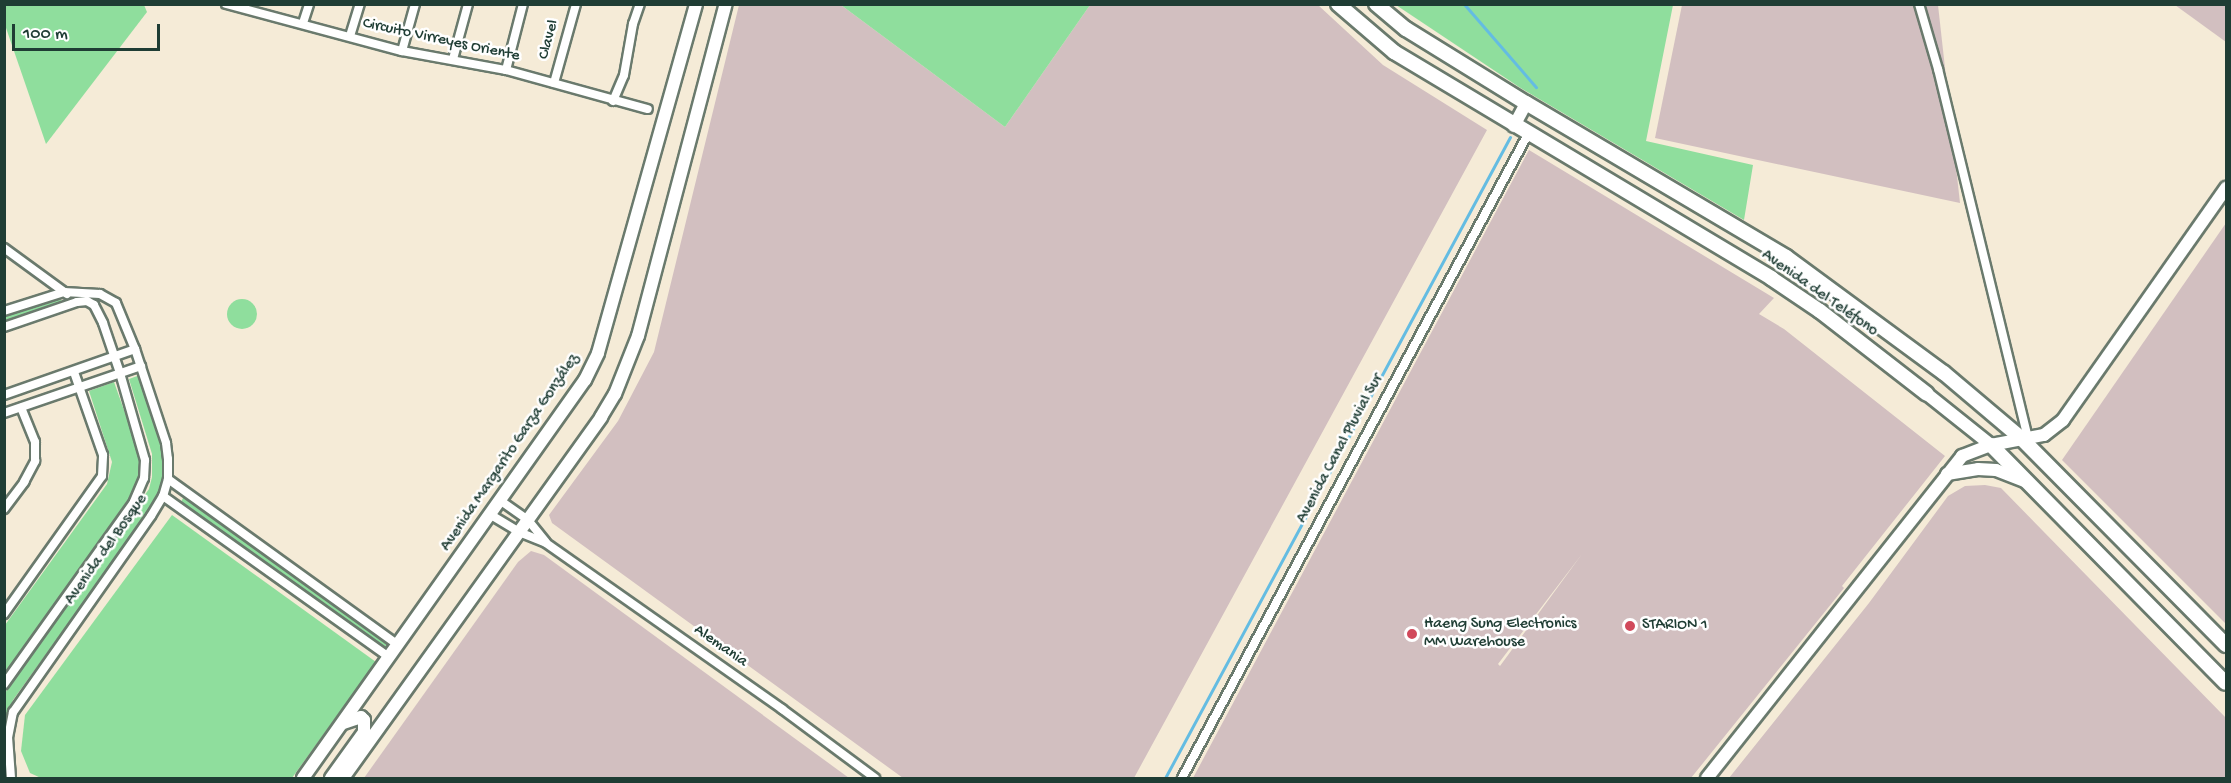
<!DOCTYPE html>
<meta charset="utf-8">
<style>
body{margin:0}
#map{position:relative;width:2231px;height:783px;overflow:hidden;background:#f5ebd7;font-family:"Gochi Hand",sans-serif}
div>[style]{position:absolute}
.industrial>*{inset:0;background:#d2bfc0}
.green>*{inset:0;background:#8fde9d}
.round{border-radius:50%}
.stream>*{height:3px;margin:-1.5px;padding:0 1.5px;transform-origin:1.5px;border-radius:1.5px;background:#64bce2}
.roads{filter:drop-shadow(2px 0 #6a7a6d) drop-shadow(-2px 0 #6a7a6d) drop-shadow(0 2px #6a7a6d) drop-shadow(0 -2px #6a7a6d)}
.minor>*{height:8px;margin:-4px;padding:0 4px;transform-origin:4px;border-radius:4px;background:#fff}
.secondary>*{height:12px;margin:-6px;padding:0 6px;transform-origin:6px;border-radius:6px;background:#fff}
.primary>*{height:14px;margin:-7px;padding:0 7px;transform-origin:7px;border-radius:7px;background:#fff}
.dots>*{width:16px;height:16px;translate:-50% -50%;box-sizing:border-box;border:3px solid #fff;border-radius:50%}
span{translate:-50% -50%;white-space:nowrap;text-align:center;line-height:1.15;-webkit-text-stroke:5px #fff;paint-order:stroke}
.street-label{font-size:16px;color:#1f3d34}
.poi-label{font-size:16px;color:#1f3d34}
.left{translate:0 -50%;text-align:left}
.frame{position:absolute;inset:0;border:6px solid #1f3d34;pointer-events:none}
.scale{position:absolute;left:12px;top:24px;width:148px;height:27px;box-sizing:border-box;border:3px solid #1f3d34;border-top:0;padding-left:8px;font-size:18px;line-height:21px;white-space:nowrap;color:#1f3d34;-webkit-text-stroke:4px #fff;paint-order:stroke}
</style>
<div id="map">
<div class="industrial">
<i style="clip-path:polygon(739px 5px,841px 5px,1005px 127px,1090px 5px,1318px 5px,1383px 65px,1487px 130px,1134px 778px,903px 778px,552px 523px,549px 515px,618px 421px,654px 352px)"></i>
<i style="clip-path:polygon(1682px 5px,1938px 5px,1960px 203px,1655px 138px)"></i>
<i style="clip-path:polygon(2175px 5px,2226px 5px,2226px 42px)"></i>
<i style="clip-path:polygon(evenodd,1529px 150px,1774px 298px,1759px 314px,1784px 329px,1945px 456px,1842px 586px,1844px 588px,1691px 778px,1193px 778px,1529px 150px,1582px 554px,1500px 666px,1498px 664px,1582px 554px)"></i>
<i style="clip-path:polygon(2226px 223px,2226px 624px,2062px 460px)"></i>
<i style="clip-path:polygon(1985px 485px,2001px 488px,2226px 718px,2226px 778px,1729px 778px,1869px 603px,1948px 496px,1965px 486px)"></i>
<i style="clip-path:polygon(531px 551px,544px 555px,849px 778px,364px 778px,518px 562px)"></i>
</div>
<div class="green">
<i style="clip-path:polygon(4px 5px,144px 5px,147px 12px,46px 144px,5px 25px)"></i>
<i style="clip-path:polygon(841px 5px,1090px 5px,1005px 127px)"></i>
<i style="clip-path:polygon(1396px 5px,1673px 5px,1646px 141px,1753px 165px,1744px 220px,1519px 87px)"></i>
<i style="clip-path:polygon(57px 298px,64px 302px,5px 323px,4px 316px)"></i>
<i class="round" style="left:227px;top:299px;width:30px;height:30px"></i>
<i style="clip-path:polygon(140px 375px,163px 453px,164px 482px,160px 496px,13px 700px,5px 721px,5px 693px,149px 489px,152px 477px,152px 454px,129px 379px)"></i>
<i style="clip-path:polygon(114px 382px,140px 455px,138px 482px,132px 494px,5px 675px,5px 625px,107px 484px,112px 462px,89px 391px)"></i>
<i style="clip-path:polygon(184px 496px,393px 647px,390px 651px,181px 502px)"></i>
<i style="clip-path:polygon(172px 515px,376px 662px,292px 778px,41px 778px,30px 773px,21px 751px,25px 715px)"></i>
</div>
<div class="stream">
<i style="left:1464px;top:4px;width:110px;rotate:49.1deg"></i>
<i style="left:1165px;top:778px;width:728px;rotate:-61.71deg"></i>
</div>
<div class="roads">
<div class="minor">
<i style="left:226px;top:4px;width:182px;rotate:15deg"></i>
<i style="left:402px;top:51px;width:106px;rotate:10.4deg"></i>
<i style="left:506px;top:70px;width:147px;rotate:15.4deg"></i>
<i style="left:1919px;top:4px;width:68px;rotate:73.7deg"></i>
<i style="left:1938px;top:69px;width:380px;rotate:76.3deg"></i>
<i style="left:303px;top:23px;width:20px;rotate:-72deg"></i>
<i style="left:350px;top:36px;width:34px;rotate:-73deg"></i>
<i style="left:402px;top:51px;width:49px;rotate:-74.5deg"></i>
<i style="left:453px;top:59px;width:57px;rotate:-74.7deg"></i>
<i style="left:506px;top:70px;width:68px;rotate:-75.6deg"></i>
<i style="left:554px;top:83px;width:82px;rotate:-74.4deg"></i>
<i style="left:613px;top:101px;width:28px;rotate:-67deg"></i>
<i style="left:624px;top:75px;width:52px;rotate:-80deg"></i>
<i style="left:633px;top:24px;width:21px;rotate:-71deg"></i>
<i style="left:4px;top:248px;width:78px;rotate:36.1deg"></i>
<i style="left:4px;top:311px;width:63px;rotate:-17.6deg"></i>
<i style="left:64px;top:292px;width:36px;rotate:3deg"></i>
<i style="left:100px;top:294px;width:18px;rotate:29deg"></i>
<i style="left:116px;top:303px;width:50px;rotate:67.6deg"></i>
<i style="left:135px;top:349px;width:99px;rotate:71.7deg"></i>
<i style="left:166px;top:443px;width:16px;rotate:83deg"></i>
<i style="left:168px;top:459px;width:20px;rotate:90deg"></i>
<i style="left:168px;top:479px;width:18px;rotate:106deg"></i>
<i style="left:163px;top:496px;width:23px;rotate:121deg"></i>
<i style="left:151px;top:516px;width:240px;rotate:125.1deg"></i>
<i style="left:13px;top:712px;width:25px;rotate:101deg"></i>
<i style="left:8px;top:737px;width:41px;rotate:85.8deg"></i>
<i style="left:4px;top:327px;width:77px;rotate:-18.9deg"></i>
<i style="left:77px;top:302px;width:10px;rotate:-6deg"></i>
<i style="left:87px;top:301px;width:8px;rotate:30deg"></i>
<i style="left:94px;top:305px;width:20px;rotate:63deg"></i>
<i style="left:103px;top:323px;width:53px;rotate:71.2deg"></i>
<i style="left:120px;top:373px;width:91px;rotate:74deg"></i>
<i style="left:145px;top:460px;width:18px;rotate:93deg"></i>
<i style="left:144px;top:478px;width:26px;rotate:113deg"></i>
<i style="left:134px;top:502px;width:224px;rotate:125.5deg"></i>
<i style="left:4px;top:395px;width:139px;rotate:-19.3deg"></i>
<i style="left:4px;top:413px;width:145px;rotate:-18.9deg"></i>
<i style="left:168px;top:479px;width:282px;rotate:35.8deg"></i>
<i style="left:163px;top:496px;width:277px;rotate:35.5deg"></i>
<i style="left:501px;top:501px;width:33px;rotate:35deg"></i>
<i style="left:528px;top:520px;width:28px;rotate:51deg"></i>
<i style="left:4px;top:509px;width:34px;rotate:-53deg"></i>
<i style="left:24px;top:482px;width:24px;rotate:-62deg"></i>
<i style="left:35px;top:461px;width:19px;rotate:-90deg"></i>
<i style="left:35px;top:442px;width:37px;rotate:-112deg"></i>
<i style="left:491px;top:515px;width:33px;rotate:31deg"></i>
<i style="left:519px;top:532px;width:29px;rotate:22deg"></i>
<i style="left:546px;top:543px;width:289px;rotate:35.1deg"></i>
<i style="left:782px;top:709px;width:116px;rotate:36.6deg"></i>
<i style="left:4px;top:614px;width:169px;rotate:-54.6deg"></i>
<i style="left:102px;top:476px;width:21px;rotate:-87deg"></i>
<i style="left:103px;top:455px;width:88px;rotate:-109.3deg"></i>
<i style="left:1182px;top:778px;width:731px;rotate:-61.75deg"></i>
</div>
<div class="secondary">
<i style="left:1514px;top:126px;width:26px;rotate:-62deg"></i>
<i style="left:1927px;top:394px;width:82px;rotate:38.6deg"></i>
<i style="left:1947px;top:474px;width:31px;rotate:-9deg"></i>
<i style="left:1978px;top:469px;width:18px;rotate:3deg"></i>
<i style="left:1996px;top:470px;width:33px;rotate:21deg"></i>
<i style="left:303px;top:778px;width:488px;rotate:-54.7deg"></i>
<i style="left:585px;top:380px;width:30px;rotate:-64deg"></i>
<i style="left:598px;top:353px;width:362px;rotate:-74.3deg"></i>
<i style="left:331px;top:778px;width:57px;rotate:-54.3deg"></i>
<i style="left:364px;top:732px;width:12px;rotate:-90deg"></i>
<i style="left:364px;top:720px;width:4px;rotate:-135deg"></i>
<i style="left:361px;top:717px;width:18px;rotate:161deg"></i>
<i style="left:343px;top:778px;width:444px;rotate:-54.4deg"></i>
<i style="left:601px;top:417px;width:27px;rotate:-59deg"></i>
<i style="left:615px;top:394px;width:62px;rotate:-68.4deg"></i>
<i style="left:638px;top:336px;width:343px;rotate:-75.2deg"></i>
<i style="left:1707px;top:778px;width:411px;rotate:-51.6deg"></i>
<i style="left:1962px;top:456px;width:31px;rotate:-21deg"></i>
<i style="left:1991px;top:445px;width:54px;rotate:-10.7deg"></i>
<i style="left:2044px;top:435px;width:24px;rotate:-38deg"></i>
<i style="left:2063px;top:420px;width:284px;rotate:-54.9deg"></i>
</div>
<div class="primary">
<i style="left:1338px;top:4px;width:74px;rotate:40.6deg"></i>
<i style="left:1394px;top:52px;width:440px;rotate:30.9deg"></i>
<i style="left:1771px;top:278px;width:59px;rotate:34deg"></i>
<i style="left:1820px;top:311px;width:135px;rotate:37.8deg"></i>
<i style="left:1376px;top:4px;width:39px;rotate:40deg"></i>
<i style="left:1406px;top:29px;width:141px;rotate:31.7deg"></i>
<i style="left:1526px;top:103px;width:302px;rotate:30.6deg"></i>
<i style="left:1786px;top:257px;width:196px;rotate:36.3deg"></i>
<i style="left:1944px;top:373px;width:102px;rotate:40.2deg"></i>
<i style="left:2022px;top:439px;width:290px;rotate:45.3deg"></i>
<i style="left:1991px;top:445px;width:334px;rotate:45.4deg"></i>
</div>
</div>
<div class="dots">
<i style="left:1630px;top:626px;background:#d1495b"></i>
<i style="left:1412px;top:634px;background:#d1495b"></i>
</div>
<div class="street-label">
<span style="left:550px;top:40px;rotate:-75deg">Clavel</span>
<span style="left:441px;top:41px;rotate:12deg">Circuito Virreyes Oriente</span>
<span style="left:1819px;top:294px;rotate:35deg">Avenida del Teléfono</span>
<span style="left:1341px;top:449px;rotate:-62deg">Avenida Canal Pluvial Sur</span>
<span style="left:511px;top:453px;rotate:-56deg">Avenida Margarito Garza González</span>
<span style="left:107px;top:550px;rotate:-55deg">Avenida del Bosque</span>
<span style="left:720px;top:647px;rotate:35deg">Alemania</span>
</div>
<div class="poi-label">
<span class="left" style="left:1424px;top:634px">Haeng Sung Electronics<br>MM Warehouse</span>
<span class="left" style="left:1642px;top:626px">STARION 1</span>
</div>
<div class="frame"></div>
<div class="scale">100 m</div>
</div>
